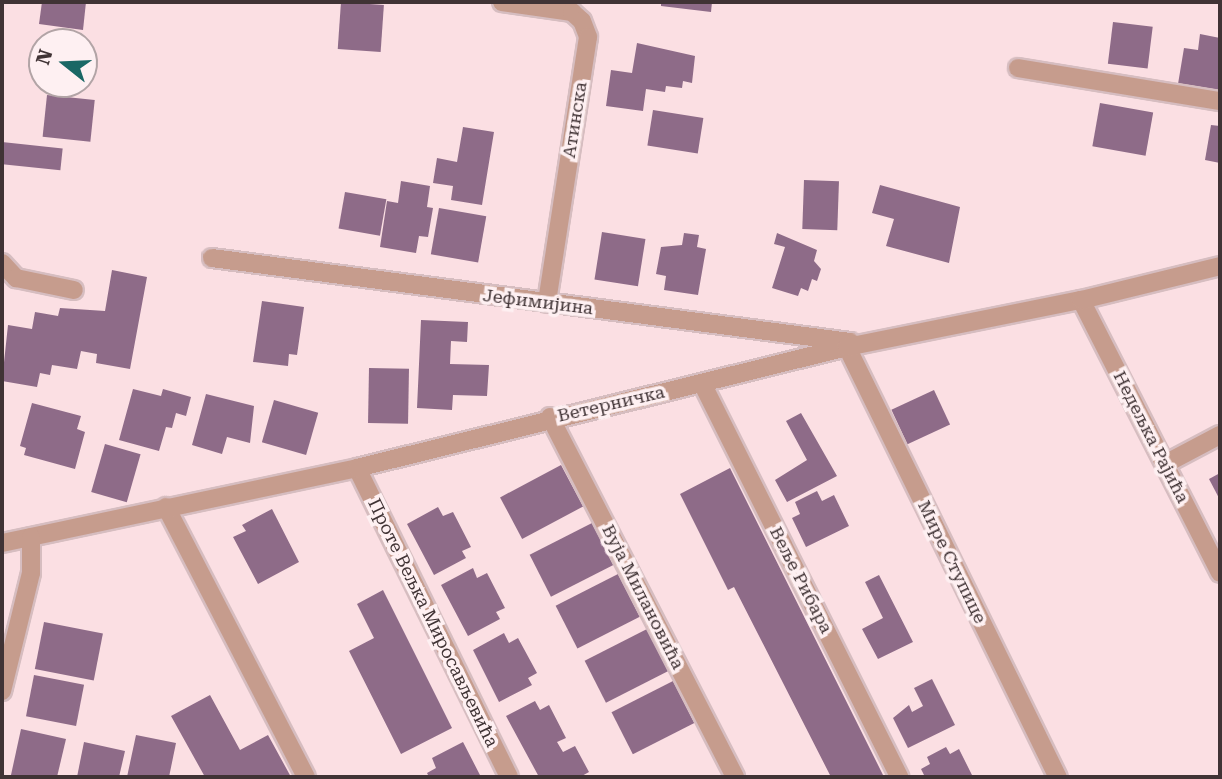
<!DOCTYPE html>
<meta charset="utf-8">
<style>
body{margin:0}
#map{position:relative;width:1222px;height:779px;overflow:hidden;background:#fbdfe3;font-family:"Roboto Serif",serif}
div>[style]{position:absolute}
.building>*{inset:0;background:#8e6b88;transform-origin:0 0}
.roads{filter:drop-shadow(2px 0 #d6bdc0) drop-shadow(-2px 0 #d6bdc0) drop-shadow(0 2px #d6bdc0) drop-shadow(0 -2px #d6bdc0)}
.minor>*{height:18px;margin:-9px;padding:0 9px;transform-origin:9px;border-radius:9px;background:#c69c8d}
span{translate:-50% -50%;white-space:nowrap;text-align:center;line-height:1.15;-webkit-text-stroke:7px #fef0f2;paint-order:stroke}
.street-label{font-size:18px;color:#403335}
.frame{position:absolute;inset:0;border:4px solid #403335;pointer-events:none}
.north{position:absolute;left:28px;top:28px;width:70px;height:70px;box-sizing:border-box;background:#fef0f2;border:2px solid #b2a4a6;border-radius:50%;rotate:288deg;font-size:19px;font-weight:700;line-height:28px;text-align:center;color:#403335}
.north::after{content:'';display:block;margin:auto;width:24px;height:32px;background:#1a6765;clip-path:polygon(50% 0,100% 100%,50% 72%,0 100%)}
</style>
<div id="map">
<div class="building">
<i style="clip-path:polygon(42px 2px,86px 2px,83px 30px,39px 24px)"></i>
<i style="left:341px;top:2px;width:43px;height:47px;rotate:4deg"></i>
<i style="clip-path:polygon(661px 2px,712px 2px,711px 12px,661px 6px)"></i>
<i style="left:1113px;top:22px;width:40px;height:42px;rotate:7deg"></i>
<i style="clip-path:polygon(1200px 34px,1220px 38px,1220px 91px,1178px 84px,1184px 48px,1198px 50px)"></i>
<i style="clip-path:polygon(637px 43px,695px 56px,692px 83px,683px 81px,682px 88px,666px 86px,665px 92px,646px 89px,643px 111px,606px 106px,611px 70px,632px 73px)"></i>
<i style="left:47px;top:95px;width:48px;height:42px;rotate:6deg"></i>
<i style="left:1100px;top:103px;width:54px;height:44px;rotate:10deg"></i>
<i style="left:653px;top:110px;width:51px;height:36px;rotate:9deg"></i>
<i style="clip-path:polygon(1211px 125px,1220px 126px,1220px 163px,1205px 160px)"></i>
<i style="clip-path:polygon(463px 127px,494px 132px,482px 205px,451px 200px,453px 186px,433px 183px,437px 158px,457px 162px)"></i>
<i style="left:2px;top:142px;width:61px;height:22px;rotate:6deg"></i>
<i style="left:804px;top:180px;width:35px;height:49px;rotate:2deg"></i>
<i style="clip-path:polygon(401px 181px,430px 186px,427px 207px,433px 208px,428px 237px,419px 236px,416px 253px,380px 247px,387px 201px,398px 203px)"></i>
<i style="clip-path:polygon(880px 185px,960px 207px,949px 263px,886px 246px,894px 219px,872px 213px)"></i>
<i style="left:345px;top:192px;width:42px;height:37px;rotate:10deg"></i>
<i style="left:439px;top:208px;width:48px;height:47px;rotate:10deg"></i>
<i style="left:602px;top:232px;width:44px;height:48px;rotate:9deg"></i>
<i style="clip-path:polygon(684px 233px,699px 235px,697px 247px,706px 249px,698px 295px,664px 290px,666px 276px,656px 274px,661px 247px,682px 245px)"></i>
<i style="clip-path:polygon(777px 233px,817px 250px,814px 261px,821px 269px,817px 281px,812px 279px,808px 291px,801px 288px,798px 296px,772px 288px,785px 247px,774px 244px)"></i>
<i style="clip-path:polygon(112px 270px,147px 277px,130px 369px,96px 363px,97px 354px,81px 351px,77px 369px,52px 365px,50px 375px,40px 373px,37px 387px,2px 381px,8px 325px,32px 329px,35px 312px,58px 316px,60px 308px,105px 311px)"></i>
<i style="clip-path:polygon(262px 301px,304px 307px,297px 355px,289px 354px,288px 366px,253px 362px)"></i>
<i style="clip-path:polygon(421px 320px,468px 322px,467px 342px,451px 341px,450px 364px,489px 365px,487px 396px,453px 395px,452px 410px,417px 408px)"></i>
<i style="left:369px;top:368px;width:40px;height:55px;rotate:1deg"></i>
<i style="clip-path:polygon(133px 389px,161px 396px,163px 389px,191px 397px,186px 416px,176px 413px,172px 428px,166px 427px,159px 451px,119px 440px)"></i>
<i style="left:934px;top:390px;width:38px;height:47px;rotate:65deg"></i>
<i style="clip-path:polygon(206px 394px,254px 406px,250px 443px,227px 437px,222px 454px,192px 445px)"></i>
<i style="left:274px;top:400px;width:46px;height:44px;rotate:16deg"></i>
<i style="clip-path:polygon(32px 403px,81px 416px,77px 429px,85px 432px,75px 469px,24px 455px,26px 448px,20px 446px)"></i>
<i style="clip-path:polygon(801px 413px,837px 476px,787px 502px,775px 480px,807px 460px,786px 421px)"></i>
<i style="left:105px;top:444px;width:37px;height:50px;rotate:16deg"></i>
<i style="left:561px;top:465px;width:47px;height:69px;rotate:62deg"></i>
<i style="clip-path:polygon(730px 468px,884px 777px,831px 777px,734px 587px,728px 590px,680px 494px)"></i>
<i style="clip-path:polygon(1220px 473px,1220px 500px,1209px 479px)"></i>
<i style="clip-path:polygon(817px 491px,822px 501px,834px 495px,849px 526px,806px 547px,792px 518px,800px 514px,795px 502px)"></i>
<i style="clip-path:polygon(438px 507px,443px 516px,453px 512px,471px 547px,462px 551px,466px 558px,434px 575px,407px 524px)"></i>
<i style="clip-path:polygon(272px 509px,299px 562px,258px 584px,233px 537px,246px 531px,242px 525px)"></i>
<i style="left:592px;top:523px;width:47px;height:70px;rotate:63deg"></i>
<i style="clip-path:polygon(473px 568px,477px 578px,487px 573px,505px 608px,496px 612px,500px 619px,468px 636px,441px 585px)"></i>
<i style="left:618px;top:574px;width:48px;height:70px;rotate:63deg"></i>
<i style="clip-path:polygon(879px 575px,913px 642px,878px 659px,862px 629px,883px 618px,865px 582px)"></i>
<i style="clip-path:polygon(383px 590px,452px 728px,401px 754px,349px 651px,374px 638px,357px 604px)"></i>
<i style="left:44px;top:622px;width:60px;height:48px;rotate:11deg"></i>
<i style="left:647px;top:629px;width:47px;height:70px;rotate:63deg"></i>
<i style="clip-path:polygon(504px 633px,509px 643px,518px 638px,537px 673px,528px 678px,532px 685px,499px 702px,473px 650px)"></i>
<i style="left:34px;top:675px;width:51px;height:42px;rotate:11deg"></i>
<i style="clip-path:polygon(932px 679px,955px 725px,908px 748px,893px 718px,909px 705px,912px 712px,923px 706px,914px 688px)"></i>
<i style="left:673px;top:681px;width:47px;height:69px;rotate:63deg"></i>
<i style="clip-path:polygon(210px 695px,240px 750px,268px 735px,291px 777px,205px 777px,171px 716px)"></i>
<i style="clip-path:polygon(535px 701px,540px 710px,549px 705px,566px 738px,557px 742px,563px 752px,575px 746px,589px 772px,580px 777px,539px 777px,506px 716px)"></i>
<i style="clip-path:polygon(21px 729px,66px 739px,57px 777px,11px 775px)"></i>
<i style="clip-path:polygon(136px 735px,176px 743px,169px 777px,127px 777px)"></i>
<i style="clip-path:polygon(84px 742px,125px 751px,119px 777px,77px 777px)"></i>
<i style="clip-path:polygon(463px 742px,481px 777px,429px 777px,427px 773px,436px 768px,432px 758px)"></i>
<i style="clip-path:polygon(946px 747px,950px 754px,959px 749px,973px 777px,925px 777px,921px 769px,930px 764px,927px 757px)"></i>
</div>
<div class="roads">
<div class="minor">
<i style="left:502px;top:2px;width:71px;rotate:8.1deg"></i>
<i style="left:572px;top:12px;width:13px;rotate:42deg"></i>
<i style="left:582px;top:21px;width:17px;rotate:69deg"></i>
<i style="left:588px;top:37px;width:269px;rotate:98.8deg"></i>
<i style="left:1018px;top:68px;width:205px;rotate:9.3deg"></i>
<i style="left:212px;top:258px;width:644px;rotate:7.5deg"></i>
<i style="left:2px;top:263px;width:21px;rotate:47deg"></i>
<i style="left:16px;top:278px;width:59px;rotate:11.7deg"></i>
<i style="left:1081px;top:300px;width:306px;rotate:63deg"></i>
<i style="left:847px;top:347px;width:479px;rotate:63.9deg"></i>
<i style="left:702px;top:383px;width:441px;rotate:63.4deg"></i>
<i style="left:550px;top:417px;width:405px;rotate:62.8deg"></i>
<i style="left:1165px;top:464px;width:62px;rotate:-27.8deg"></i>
<i style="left:357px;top:468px;width:344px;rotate:63.8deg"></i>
<i style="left:166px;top:507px;width:304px;rotate:62.6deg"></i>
<i style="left:2px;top:543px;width:363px;rotate:-11.9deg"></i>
<i style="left:357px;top:468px;width:505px;rotate:-13.87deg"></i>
<i style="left:847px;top:347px;width:239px;rotate:-11.4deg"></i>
<i style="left:1081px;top:300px;width:143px;rotate:-13.7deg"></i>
<i style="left:2px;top:691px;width:122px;rotate:-76.2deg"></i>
<i style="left:31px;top:573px;width:36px;rotate:-90deg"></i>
</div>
</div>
<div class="street-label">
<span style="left:575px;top:120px;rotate:-81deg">Атинска</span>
<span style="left:538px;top:302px;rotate:7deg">Јефимијина</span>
<span style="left:611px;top:404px;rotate:-13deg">Ветерничка</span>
<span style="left:1151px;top:437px;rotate:63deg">Недељка Рајића</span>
<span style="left:952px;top:562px;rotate:64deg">Мире Ступице</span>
<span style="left:801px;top:580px;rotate:63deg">Веље Рибара</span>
<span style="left:643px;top:597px;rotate:63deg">Вуја Милановића</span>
<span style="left:433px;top:623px;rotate:64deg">Проте Вељка Миросављевића</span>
</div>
<div class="frame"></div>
<div class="north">N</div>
</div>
